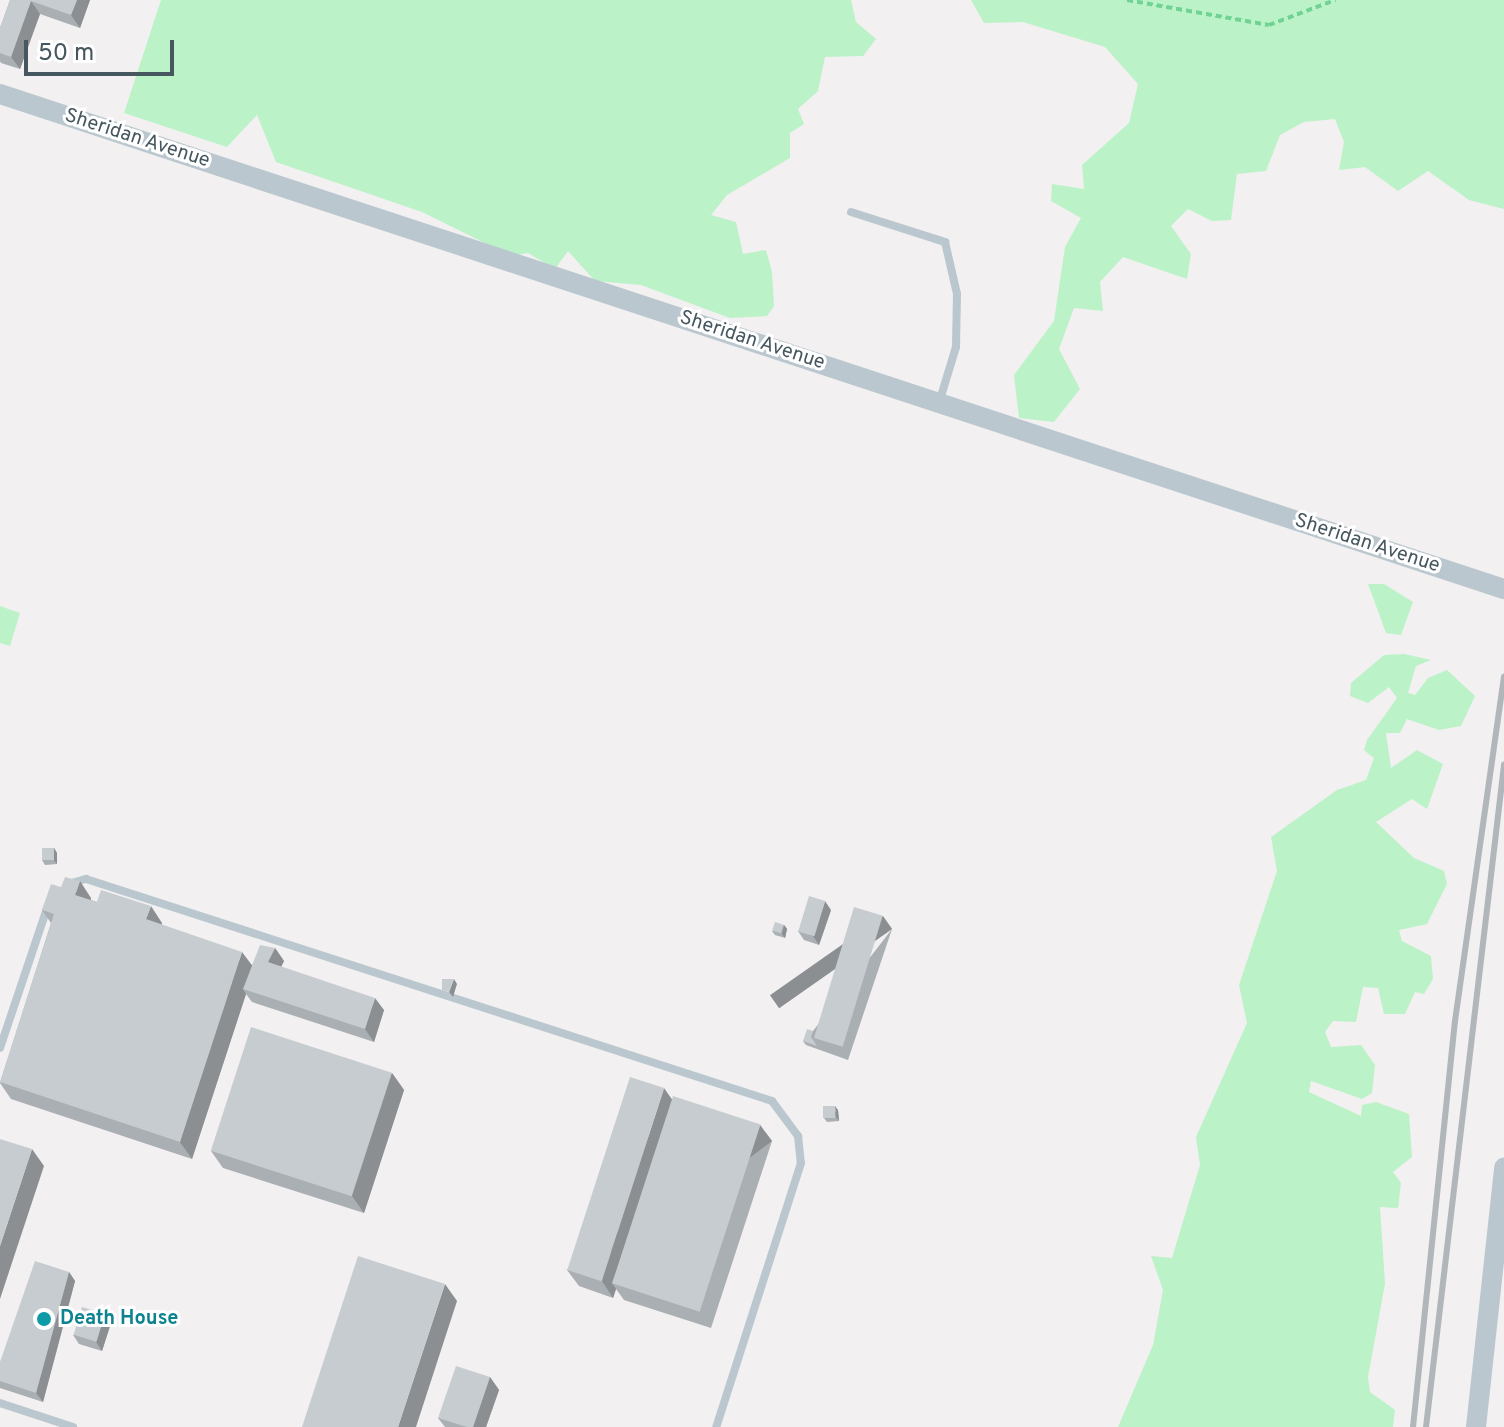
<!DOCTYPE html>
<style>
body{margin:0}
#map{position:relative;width:1504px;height:1427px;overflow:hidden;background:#f2f0f0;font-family:Overpass,sans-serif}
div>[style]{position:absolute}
.green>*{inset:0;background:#bcf2c8}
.path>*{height:4px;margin-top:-2px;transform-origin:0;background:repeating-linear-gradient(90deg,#71d393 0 6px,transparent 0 10px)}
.service>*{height:8px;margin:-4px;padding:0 4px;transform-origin:4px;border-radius:4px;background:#bac7ce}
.tertiary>*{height:20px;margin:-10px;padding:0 10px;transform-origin:10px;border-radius:10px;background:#bac7ce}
.rail>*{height:6px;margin:-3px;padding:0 3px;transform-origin:3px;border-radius:3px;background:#b1b6bb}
.wall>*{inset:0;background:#aaafb3}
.shaded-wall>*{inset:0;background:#8b8f92;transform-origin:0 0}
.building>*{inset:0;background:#c6ccd0;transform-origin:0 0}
.dots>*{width:22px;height:22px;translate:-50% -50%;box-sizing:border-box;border:4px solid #fff;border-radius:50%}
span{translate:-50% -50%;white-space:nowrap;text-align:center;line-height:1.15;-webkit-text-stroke:6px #fff;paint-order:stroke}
.street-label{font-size:20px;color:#46575f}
.culture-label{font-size:20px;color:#0d838f;font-weight:700}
.left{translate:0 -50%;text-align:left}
.scale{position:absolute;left:24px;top:40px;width:150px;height:36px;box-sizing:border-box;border:4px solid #46575f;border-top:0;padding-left:10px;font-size:24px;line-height:28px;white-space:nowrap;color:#46575f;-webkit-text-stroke:6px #fff;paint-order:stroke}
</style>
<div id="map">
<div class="green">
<i style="clip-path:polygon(161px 0,851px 0,856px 22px,876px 39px,863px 56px,825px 57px,818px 91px,798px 109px,804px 124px,790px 133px,790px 158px,727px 195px,711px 215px,736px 222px,743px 254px,766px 250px,772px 272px,774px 306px,767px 316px,730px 318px,641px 285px,595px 281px,568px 251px,555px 269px,528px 253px,511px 256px,422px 212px,276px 162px,257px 115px,227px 147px,124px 113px)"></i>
<i style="clip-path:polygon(971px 0,1504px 0,1504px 209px,1469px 200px,1428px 171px,1398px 191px,1365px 167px,1339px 170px,1344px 142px,1335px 119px,1304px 122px,1280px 135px,1266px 171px,1237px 174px,1231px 220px,1212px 221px,1188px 209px,1171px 226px,1191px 254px,1187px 279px,1123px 257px,1100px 282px,1103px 311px,1074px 308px,1059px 349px,1080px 389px,1054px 422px,1019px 418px,1014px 375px,1054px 321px,1065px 247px,1081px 218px,1051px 201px,1052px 184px,1084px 189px,1082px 165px,1129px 123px,1138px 84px,1105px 47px,1023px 22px,984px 23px)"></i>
<i style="clip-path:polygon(1368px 584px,1384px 584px,1413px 602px,1401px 635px,1386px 633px)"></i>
<i style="clip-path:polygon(0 606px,20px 613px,10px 646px,0 643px)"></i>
<i style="clip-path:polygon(1404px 654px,1431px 660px,1416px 666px,1408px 693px,1415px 695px,1428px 678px,1447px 670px,1475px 696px,1461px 726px,1439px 730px,1407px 719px,1400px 733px,1386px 733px,1391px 768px,1417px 750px,1443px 764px,1427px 809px,1412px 799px,1376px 822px,1414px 858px,1444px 871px,1447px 884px,1427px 924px,1399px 930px,1402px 941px,1431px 956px,1433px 979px,1424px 994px,1415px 992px,1405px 1014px,1384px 1014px,1378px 988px,1363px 987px,1356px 1022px,1333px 1021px,1325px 1032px,1331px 1047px,1361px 1045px,1375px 1065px,1372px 1093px,1362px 1099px,1311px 1081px,1309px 1092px,1361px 1116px,1362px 1105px,1376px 1102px,1409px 1114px,1412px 1157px,1393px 1172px,1401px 1183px,1398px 1208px,1380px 1207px,1385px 1284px,1368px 1377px,1370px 1392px,1395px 1410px,1393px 1427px,1118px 1427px,1153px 1345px,1163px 1290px,1151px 1256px,1172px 1258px,1200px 1165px,1196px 1137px,1247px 1023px,1239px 985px,1277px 871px,1271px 837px,1337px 790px,1366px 780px,1374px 758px,1364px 750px,1367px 740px,1397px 698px,1389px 687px,1368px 703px,1350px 696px,1351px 683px,1384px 655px)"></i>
</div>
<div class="path">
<i style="left:1127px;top:0;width:144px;rotate:10deg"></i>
<i style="left:1269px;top:25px;width:71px;rotate:-20.7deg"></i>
</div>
<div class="service">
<i style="left:851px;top:212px;width:99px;rotate:17.7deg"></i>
<i style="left:945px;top:242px;width:53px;rotate:77deg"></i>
<i style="left:957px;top:294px;width:53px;rotate:91.1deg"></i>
<i style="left:956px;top:347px;width:59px;rotate:106.9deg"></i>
<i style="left:68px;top:884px;width:19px;rotate:-16deg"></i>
<i style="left:86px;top:879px;width:721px;rotate:17.93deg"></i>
<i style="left:772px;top:1101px;width:44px;rotate:53.4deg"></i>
<i style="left:798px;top:1136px;width:27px;rotate:84deg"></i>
<i style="left:801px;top:1163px;width:277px;rotate:107.8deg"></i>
<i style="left:0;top:1048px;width:151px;rotate:-71.4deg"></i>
<i style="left:0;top:1403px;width:77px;rotate:18.2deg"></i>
</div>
<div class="tertiary">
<i style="left:0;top:94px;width:1583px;rotate:18.22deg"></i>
<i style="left:1476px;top:1427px;width:261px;rotate:-83.8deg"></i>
</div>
<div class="rail">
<i style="left:1413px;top:1427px;width:408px;rotate:-84.1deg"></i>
<i style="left:1455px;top:1021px;width:348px;rotate:-81.9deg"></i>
<i style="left:1426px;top:1427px;width:667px;rotate:-83.28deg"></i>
</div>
<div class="wall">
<i style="clip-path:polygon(10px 0,90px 0,80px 28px,40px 14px,20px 69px,1px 63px,0 61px,0 28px)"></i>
<i style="clip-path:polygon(54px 848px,57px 853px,57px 864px,45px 865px,42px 860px)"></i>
<i style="clip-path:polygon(61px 887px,91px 898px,91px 900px,162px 923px,162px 925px,252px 965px,275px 948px,284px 961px,281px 967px,384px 1010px,374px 1042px,252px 1002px,246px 994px,192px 1159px,11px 1099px,0 1083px,51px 923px,42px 910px)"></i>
<i style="clip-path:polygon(831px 910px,819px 945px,804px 940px,798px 931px)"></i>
<i style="clip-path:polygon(784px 925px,787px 929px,785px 938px,775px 935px,772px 931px)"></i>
<i style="clip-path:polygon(892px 929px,848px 1060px,806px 1045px,803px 1041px,813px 1031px)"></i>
<i style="clip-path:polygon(392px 1073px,404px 1090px,364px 1213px,223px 1168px,211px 1151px)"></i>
<i style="clip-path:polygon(672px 1099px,760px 1125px,772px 1141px,711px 1328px,624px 1300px,616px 1289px,613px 1298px,579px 1286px,567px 1270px)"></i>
<i style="clip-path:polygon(838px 1110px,839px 1121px,827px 1122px,824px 1118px)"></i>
<i style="clip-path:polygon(69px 1272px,75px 1281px,43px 1402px,0 1388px,0 1362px)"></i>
<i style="clip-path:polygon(111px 1323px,102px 1351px,79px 1344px,73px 1335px)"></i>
<i style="clip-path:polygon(490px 1377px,499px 1390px,486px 1427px,445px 1427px,438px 1418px)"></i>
</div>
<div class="shaded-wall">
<i style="clip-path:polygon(77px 0,90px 0,80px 28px,71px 15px)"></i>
<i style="clip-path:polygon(31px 1px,40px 14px,20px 69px,11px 57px)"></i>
<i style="clip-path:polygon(54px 848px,57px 853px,57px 864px,54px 860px)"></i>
<i style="clip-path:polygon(80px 881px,91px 898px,87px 912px,75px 895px)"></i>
<i style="clip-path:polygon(825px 901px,831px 910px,819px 945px,813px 936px)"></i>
<i style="clip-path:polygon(151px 906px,162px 923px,158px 936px,146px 919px)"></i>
<i style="left:883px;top:916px;width:16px;height:138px;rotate:55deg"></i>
<i style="clip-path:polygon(784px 925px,787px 929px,785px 938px,782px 934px)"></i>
<i style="clip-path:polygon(275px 948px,284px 961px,277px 975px,268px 962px)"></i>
<i style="clip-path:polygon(242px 952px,254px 968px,243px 989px,246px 994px,192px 1159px,180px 1142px)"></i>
<i style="clip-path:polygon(454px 979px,457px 984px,453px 997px,449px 992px)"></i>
<i style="clip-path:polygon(375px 998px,384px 1010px,374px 1042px,365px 1029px)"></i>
<i style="clip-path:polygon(392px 1073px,404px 1090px,364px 1213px,352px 1196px)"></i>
<i style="clip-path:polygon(664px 1088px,676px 1105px,612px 1283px,616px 1289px,613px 1298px,602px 1281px)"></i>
<i style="clip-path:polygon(835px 1106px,838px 1110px,839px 1121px,836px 1117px)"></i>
<i style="left:760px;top:1125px;width:20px;height:196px;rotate:53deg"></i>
<i style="clip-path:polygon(32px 1149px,44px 1166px,0 1299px,0 1246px)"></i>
<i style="clip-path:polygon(69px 1272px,75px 1281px,43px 1402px,36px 1393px)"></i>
<i style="clip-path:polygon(445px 1284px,457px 1301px,416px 1427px,398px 1427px)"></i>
<i style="clip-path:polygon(105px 1314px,111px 1323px,102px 1351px,96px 1342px)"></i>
<i style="clip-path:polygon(490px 1377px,499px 1390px,486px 1427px,473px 1427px)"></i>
</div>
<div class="building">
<i style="clip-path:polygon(10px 0,77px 0,71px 15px,31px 1px,11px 57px,0 53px,0 28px)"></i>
<i style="left:42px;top:848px;width:12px;height:12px"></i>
<i style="clip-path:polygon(65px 877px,80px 881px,75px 895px,97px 902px,101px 890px,151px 906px,146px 919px,242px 952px,180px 1142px,0 1082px,54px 914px,42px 910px,51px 884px,61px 887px)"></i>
<i style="left:809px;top:896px;width:17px;height:37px;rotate:17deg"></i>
<i style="left:854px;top:907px;width:30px;height:137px;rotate:17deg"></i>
<i style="left:775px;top:922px;width:9px;height:9px;rotate:18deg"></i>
<i style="clip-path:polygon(260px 945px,275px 948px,268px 962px,375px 998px,365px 1029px,243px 989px)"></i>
<i style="clip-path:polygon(442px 979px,454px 979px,449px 992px,442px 990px)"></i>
<i style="left:251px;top:1027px;width:148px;height:130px;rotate:18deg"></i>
<i style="clip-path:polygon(807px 1029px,813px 1031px,811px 1037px,817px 1046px,803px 1041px)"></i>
<i style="left:630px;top:1077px;width:36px;height:203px;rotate:18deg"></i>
<i style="left:673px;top:1096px;width:92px;height:197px;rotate:18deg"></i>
<i style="left:823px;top:1106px;width:12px;height:12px"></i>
<i style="clip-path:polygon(0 1139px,32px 1149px,0 1246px)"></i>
<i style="clip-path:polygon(358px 1256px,445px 1284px,398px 1427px,302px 1427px)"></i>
<i style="clip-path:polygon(35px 1261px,69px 1272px,36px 1393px,0 1381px,0 1362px)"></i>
<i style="left:82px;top:1307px;width:24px;height:29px;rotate:17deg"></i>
<i style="clip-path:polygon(456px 1366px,490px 1377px,473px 1427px,467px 1427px,438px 1418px)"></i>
</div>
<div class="dots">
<i style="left:44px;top:1319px;background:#0f9aa8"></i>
</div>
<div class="street-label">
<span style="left:137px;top:139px;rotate:18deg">Sheridan Avenue</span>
<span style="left:752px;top:341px;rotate:18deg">Sheridan Avenue</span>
<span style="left:1367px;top:544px;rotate:18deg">Sheridan Avenue</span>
</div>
<div class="culture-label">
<span class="left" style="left:60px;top:1319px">Death House</span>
</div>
<div class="scale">50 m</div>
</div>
